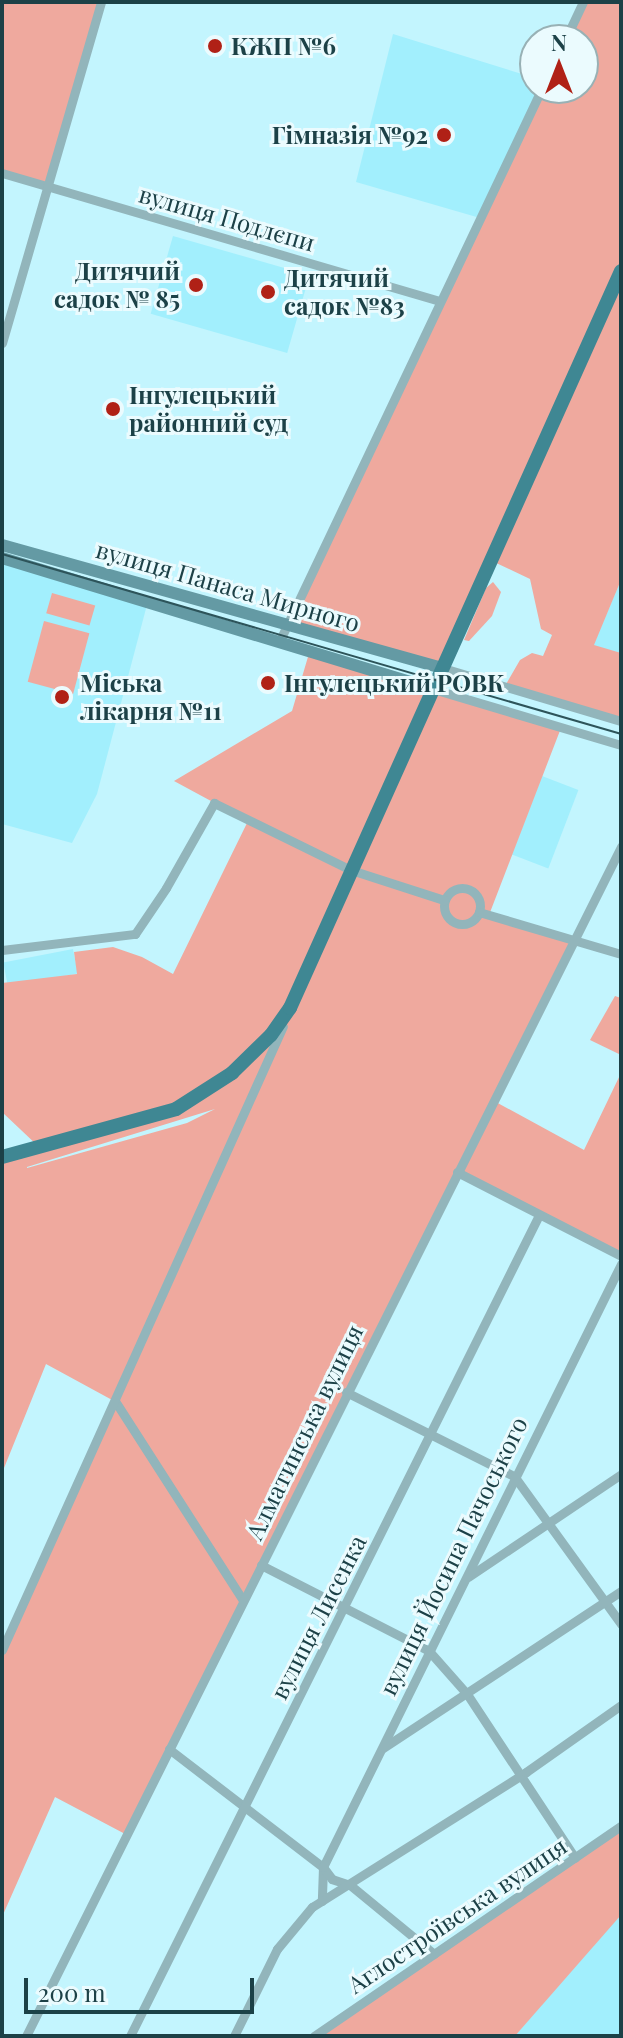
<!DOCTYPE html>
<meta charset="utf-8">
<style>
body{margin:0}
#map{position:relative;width:623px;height:2038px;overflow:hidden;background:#c3f5fe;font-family:"Playfair Display",serif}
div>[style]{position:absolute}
.built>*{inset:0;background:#a2effd;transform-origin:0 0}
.green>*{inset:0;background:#efa99e;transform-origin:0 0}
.street>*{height:9px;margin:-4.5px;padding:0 4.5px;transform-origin:4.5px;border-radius:4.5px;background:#92b5bb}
.street>.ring{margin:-4.5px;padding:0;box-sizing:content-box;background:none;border:9px solid #92b5bb;border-radius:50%}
.secondary>*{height:12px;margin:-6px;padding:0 6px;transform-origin:6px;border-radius:6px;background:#649aa4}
.primary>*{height:14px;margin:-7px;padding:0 7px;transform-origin:7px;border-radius:7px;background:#3f8793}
.tram>*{height:2px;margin:-1px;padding:0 1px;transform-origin:1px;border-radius:1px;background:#2d545a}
.dots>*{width:22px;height:22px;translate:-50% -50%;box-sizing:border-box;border:4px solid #ebfbfe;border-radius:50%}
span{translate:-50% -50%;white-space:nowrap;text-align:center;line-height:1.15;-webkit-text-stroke:6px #ebfbfe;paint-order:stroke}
.poi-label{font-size:24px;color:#1c4147;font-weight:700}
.left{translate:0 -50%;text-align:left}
.right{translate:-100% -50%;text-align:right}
.street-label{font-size:24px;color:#1c4147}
.frame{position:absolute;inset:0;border:4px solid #1c4147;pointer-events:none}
.north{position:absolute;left:519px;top:24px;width:80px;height:80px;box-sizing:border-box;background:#ebfbfe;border:2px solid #98b1b5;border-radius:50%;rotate:0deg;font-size:22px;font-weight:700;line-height:32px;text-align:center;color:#1c4147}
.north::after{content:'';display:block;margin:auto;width:28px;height:36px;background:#b02116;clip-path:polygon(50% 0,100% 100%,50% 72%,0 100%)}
.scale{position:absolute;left:24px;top:1978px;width:230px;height:36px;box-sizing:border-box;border:4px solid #1c4147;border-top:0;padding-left:10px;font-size:24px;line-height:28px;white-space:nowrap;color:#1c4147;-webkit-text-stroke:6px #ebfbfe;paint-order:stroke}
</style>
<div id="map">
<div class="built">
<i style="clip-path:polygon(393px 34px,535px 78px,535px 88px,542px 88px,480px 218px,356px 182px)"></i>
<i style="left:173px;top:236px;width:142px;height:81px;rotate:16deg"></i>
<i style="clip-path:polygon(2px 558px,148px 601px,97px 794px,72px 843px,2px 824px)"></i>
<i style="clip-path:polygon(621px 580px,621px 653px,593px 646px)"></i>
<i style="left:542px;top:776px;width:39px;height:84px;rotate:21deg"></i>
<i style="left:73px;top:949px;width:25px;height:71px;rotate:79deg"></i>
<i style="clip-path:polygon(621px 1915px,621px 2036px,515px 2036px,588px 1949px)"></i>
</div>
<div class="green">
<i style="clip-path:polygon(2px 2px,101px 2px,47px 187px,2px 173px)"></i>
<i style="clip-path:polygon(583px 2px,621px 2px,621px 580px,594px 645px,621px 653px,621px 721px,505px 686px,520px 660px,532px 653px,543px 656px,552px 635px,541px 629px,530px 579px,492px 561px,443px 668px,286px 627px,542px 88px,583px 88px,583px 40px,565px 40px)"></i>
<i style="clip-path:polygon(493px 582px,501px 592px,492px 616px,469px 641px,464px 640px,486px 588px)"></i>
<i style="left:52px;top:593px;width:45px;height:21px;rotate:16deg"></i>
<i style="left:44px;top:621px;width:47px;height:63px;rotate:15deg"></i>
<i style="clip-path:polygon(evenodd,310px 650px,561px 728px,489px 915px,576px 941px,494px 1101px,584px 1150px,621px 1073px,621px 1256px,457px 1172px,127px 1835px,55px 1797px,2px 1917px,2px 1650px,114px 1401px,46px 1364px,2px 1473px,2px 1157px,39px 1147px,2px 1112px,2px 983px,77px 974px,74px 952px,113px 947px,142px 957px,173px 974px,248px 821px,174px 781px,292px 711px,310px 650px,215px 1109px,187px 1123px,27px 1168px,27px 1167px,215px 1109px)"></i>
<i style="clip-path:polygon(615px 996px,621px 998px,621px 1055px,590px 1040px)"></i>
<i style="clip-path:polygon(621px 1826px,621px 1915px,515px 2036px,314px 2036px)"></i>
</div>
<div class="street">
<i style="left:565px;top:40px;width:42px;rotate:-64.7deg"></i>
<i style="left:2px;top:173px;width:456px;rotate:16.3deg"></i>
<i style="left:2px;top:343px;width:355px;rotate:-73.8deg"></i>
<i style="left:280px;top:640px;width:611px;rotate:-64.61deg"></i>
<i style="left:443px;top:668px;width:186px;rotate:16.6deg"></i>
<i style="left:433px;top:689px;width:196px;rotate:16.6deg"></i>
<i class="ring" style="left:444px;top:888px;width:27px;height:27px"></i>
<i style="left:479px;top:912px;width:148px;rotate:16.5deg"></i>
<i style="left:2px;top:950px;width:134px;rotate:-6.9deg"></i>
<i style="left:135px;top:934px;width:55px;rotate:-56deg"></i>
<i style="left:166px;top:888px;width:98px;rotate:-60.5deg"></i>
<i style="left:214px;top:803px;width:153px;rotate:26.1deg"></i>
<i style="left:351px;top:870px;width:98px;rotate:17.9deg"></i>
<i style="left:457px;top:1172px;width:184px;rotate:27.1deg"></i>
<i style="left:346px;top:1392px;width:188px;rotate:26.6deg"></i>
<i style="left:514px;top:1476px;width:183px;rotate:54.1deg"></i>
<i style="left:115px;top:1401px;width:237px;rotate:57.3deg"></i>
<i style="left:261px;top:1565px;width:189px;rotate:27.1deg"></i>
<i style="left:429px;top:1651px;width:57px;rotate:48.5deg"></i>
<i style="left:467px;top:1694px;width:196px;rotate:56.6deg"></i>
<i style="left:468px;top:1577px;width:184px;rotate:-33.9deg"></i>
<i style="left:2px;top:1650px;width:684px;rotate:-65.76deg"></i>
<i style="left:383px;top:1748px;width:285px;rotate:-33.4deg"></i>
<i style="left:169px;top:1749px;width:194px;rotate:37.5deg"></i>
<i style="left:323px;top:1867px;width:34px;rotate:92deg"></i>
<i style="left:434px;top:1954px;width:109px;rotate:-140.6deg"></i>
<i style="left:350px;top:1885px;width:19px;rotate:-162deg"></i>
<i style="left:332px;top:1879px;width:15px;rotate:-127deg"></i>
<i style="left:323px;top:1867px;width:673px;rotate:-63.7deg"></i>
<i style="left:26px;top:2036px;width:1330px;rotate:-63.42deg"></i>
<i style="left:130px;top:2036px;width:917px;rotate:-63.52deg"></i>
<i style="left:234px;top:2036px;width:97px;rotate:-63.7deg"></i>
<i style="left:277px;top:1949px;width:55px;rotate:-50.2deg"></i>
<i style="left:312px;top:1907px;width:253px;rotate:-32.2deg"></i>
<i style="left:526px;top:1772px;width:116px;rotate:-35.2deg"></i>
<i style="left:314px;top:2036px;width:372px;rotate:-34.4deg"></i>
</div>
<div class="secondary">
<i style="left:2px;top:545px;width:458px;rotate:15.6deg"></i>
<i style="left:2px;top:558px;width:450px;rotate:16.9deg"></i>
</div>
<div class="primary">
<i style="left:2px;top:1157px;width:180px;rotate:-15.4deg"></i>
<i style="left:176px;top:1109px;width:67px;rotate:-32.7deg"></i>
<i style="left:232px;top:1073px;width:54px;rotate:-44.3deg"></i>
<i style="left:271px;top:1035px;width:33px;rotate:-55deg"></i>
<i style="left:290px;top:1008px;width:808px;rotate:-65.81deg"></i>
</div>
<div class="tram">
<i style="left:2px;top:554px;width:645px;rotate:16.21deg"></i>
</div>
<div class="dots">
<i style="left:215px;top:46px;background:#b02116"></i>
<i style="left:444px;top:135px;background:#b02116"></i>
<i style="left:196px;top:285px;background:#b02116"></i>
<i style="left:268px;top:292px;background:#b02116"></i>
<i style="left:113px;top:409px;background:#b02116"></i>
<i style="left:268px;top:683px;background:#b02116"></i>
<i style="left:62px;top:697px;background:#b02116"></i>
</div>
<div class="poi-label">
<span class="left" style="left:231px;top:46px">КЖП №6</span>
<span class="right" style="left:428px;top:135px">Гімназія №92</span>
<span class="right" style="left:180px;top:285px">Дитячий<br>садок № 85</span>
<span class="left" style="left:284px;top:292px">Дитячий<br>садок №83</span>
<span class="left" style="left:129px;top:409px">Інгулецький<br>районний суд</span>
<span class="left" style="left:80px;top:697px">Міська<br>лікарня №11</span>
<span class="left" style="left:284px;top:683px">Інгулецький РОВК</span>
</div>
<div class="street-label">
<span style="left:227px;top:218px;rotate:16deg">вулиця Подлєпи</span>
<span style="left:228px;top:586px;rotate:16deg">вулиця Панаса Мирного</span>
<span style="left:304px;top:1432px;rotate:-64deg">Алматинська вулиця</span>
<span style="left:453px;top:1556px;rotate:-64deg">вулиця Йосипа Пачоського</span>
<span style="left:318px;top:1617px;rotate:-63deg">вулиця Лисенка</span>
<span style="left:457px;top:1915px;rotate:-34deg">Аглостроївська вулиця</span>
</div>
<div class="frame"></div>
<div class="north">N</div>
<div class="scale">200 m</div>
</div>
